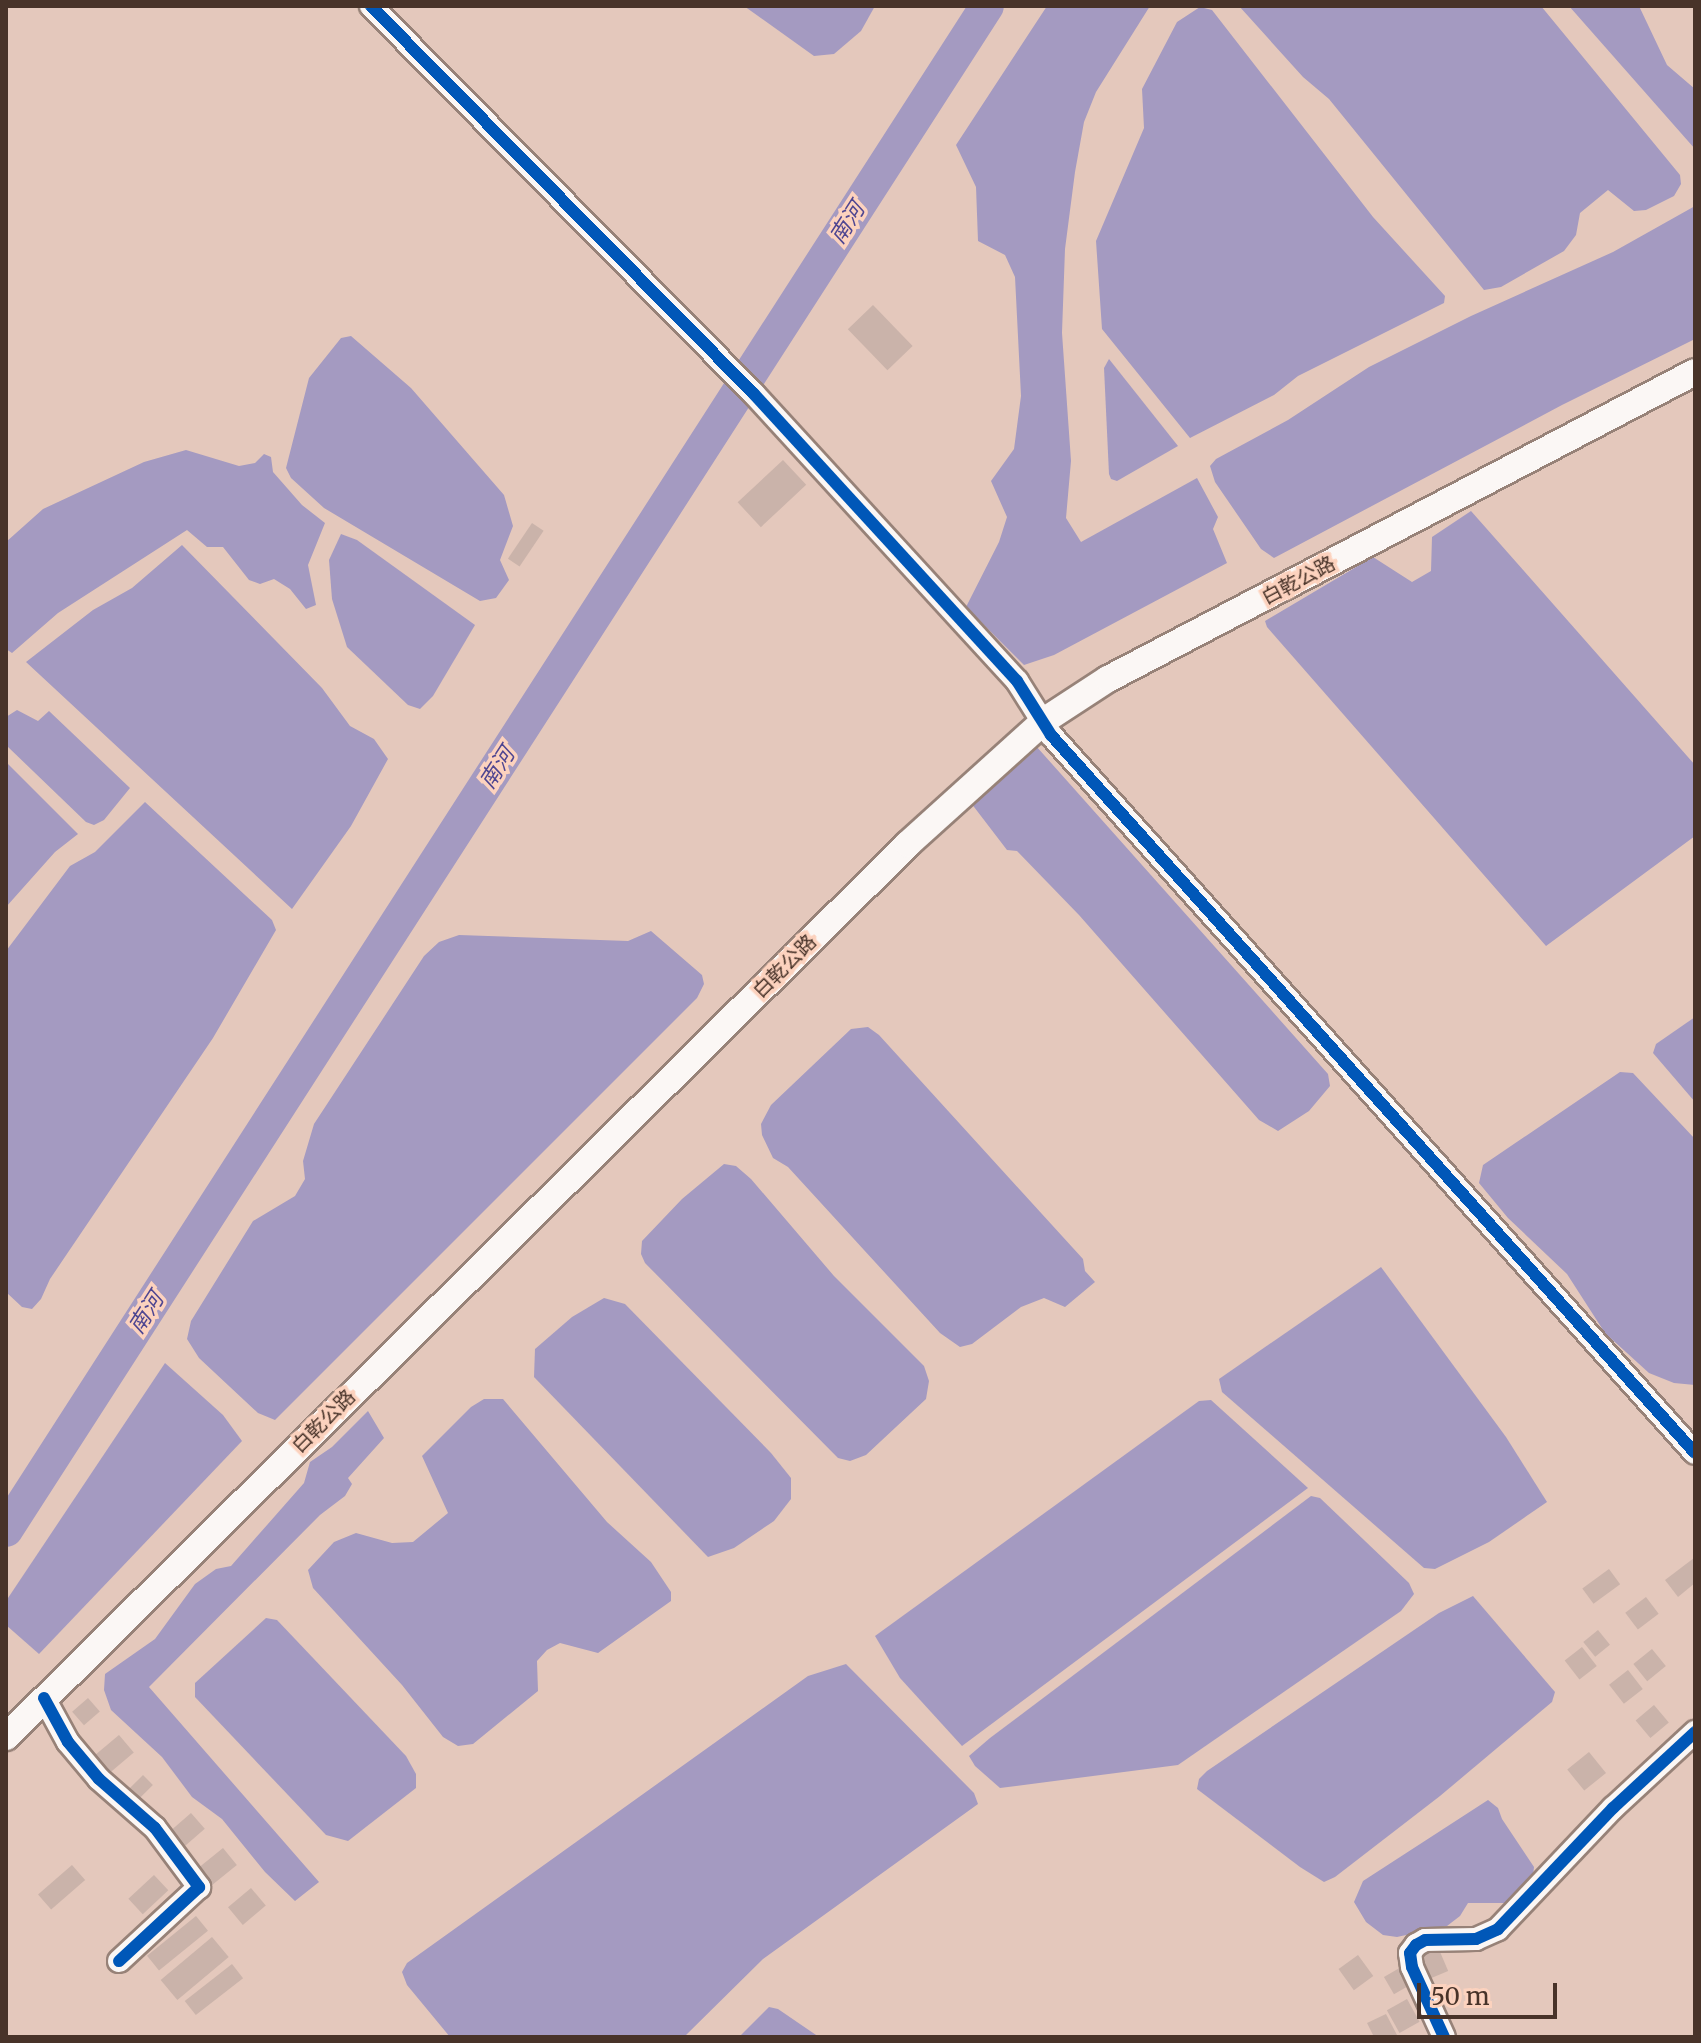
<!DOCTYPE html>
<meta charset="utf-8">
<style>
body{margin:0}
#map{position:relative;width:1701px;height:2043px;overflow:hidden;background:#e4c8bc;font-family:Merriweather,"Noto Sans SC",serif}
div>[style]{position:absolute}
.water>*{inset:0;background:#a49ac1}
.river>*{height:34px;margin:-17px;padding:0 17px;transform-origin:17px;border-radius:17px;background:#a49ac1}
.building>*{inset:0;background:#cab3aa;transform-origin:0 0}
.roads{filter:drop-shadow(2px 0 #978278) drop-shadow(-2px 0 #978278) drop-shadow(0 2px #978278) drop-shadow(0 -2px #978278)}
.minor>*{height:22px;margin:-11px;padding:0 11px;transform-origin:11px;border-radius:11px;background:#fbf7f5}
.major>*{height:26px;margin:-13px;padding:0 13px;transform-origin:13px;border-radius:13px;background:#fbf7f5}
.cycleway>*{height:12px;margin:-6px;padding:0 6px;transform-origin:6px;border-radius:6px;background:#0057b8}
span{translate:-50% -50%;white-space:nowrap;text-align:center;line-height:1.15;-webkit-text-stroke:7px #fcd2be;paint-order:stroke}
.street-label{font-size:20px;color:#483329}
.water-label{font-size:22px;color:#4f4691;font-style:italic}
.frame{position:absolute;inset:0;border:8px solid #483329;pointer-events:none}
.scale{position:absolute;left:1417px;top:1983px;width:140px;height:36px;box-sizing:border-box;border:4px solid #483329;border-top:0;padding-left:10px;font-size:24px;line-height:28px;white-space:nowrap;color:#483329;-webkit-text-stroke:6px #fcd2be;paint-order:stroke}
</style>
<div id="map">
<div class="water">
<i style="clip-path:polygon(744px 6px,875px 6px,861px 31px,834px 54px,814px 56px)"></i>
<i style="clip-path:polygon(1047px 6px,1150px 6px,1096px 92px,1084px 122px,1075px 172px,1065px 249px,1062px 333px,1071px 461px,1066px 518px,1081px 542px,1197px 478px,1218px 517px,1213px 529px,1227px 563px,1054px 655px,1024px 665px,966px 607px,999px 542px,1007px 517px,991px 481px,1014px 449px,1021px 396px,1015px 277px,1005px 255px,978px 241px,976px 187px,956px 145px)"></i>
<i style="clip-path:polygon(1239px 6px,1541px 6px,1680px 175px,1681px 184px,1674px 196px,1646px 210px,1634px 211px,1608px 190px,1580px 213px,1576px 235px,1564px 251px,1501px 287px,1484px 290px,1329px 99px,1303px 77px)"></i>
<i style="clip-path:polygon(1569px 6px,1639px 6px,1667px 65px,1695px 89px,1695px 149px)"></i>
<i style="clip-path:polygon(1200px 7px,1212px 10px,1373px 217px,1445px 296px,1444px 303px,1298px 376px,1274px 395px,1190px 438px,1102px 329px,1096px 241px,1144px 128px,1142px 89px,1177px 22px)"></i>
<i style="clip-path:polygon(1695px 206px,1695px 339px,1562px 405px,1274px 558px,1261px 549px,1215px 482px,1210px 466px,1216px 459px,1288px 420px,1369px 367px,1471px 316px,1613px 252px)"></i>
<i style="clip-path:polygon(351px 336px,411px 388px,504px 495px,513px 526px,500px 560px,509px 580px,496px 598px,480px 601px,324px 508px,291px 478px,286px 468px,309px 378px,341px 338px)"></i>
<i style="clip-path:polygon(1109px 359px,1178px 446px,1117px 481px,1111px 479px,1109px 474px,1104px 368px)"></i>
<i style="clip-path:polygon(186px 450px,239px 466px,255px 463px,264px 454px,271px 457px,273px 472px,302px 505px,325px 523px,308px 565px,316px 605px,306px 609px,290px 589px,274px 579px,260px 584px,249px 580px,223px 547px,207px 547px,187px 530px,58px 613px,12px 653px,6px 649px,6px 542px,43px 509px,144px 462px)"></i>
<i style="clip-path:polygon(1471px 511px,1695px 765px,1695px 836px,1546px 946px,1267px 627px,1265px 621px,1373px 557px,1412px 582px,1431px 571px,1432px 537px)"></i>
<i style="clip-path:polygon(341px 534px,357px 540px,475px 625px,433px 696px,420px 709px,408px 705px,347px 647px,332px 599px,329px 560px)"></i>
<i style="clip-path:polygon(182px 545px,322px 688px,350px 726px,374px 739px,388px 759px,351px 826px,292px 909px,26px 662px,93px 610px,132px 588px)"></i>
<i style="clip-path:polygon(17px 710px,38px 721px,49px 711px,130px 788px,104px 820px,94px 825px,86px 822px,7px 746px,6px 717px)"></i>
<i style="clip-path:polygon(1036px 746px,1328px 1074px,1330px 1086px,1309px 1111px,1278px 1131px,1259px 1120px,1079px 915px,1017px 851px,1007px 850px,971px 803px)"></i>
<i style="clip-path:polygon(6px 762px,78px 834px,55px 852px,6px 907px)"></i>
<i style="clip-path:polygon(145px 802px,272px 920px,276px 930px,213px 1038px,50px 1279px,41px 1299px,32px 1309px,22px 1307px,6px 1292px,6px 951px,70px 866px,95px 852px)"></i>
<i style="clip-path:polygon(651px 931px,702px 975px,704px 984px,697px 998px,275px 1420px,258px 1413px,199px 1358px,187px 1339px,191px 1321px,253px 1221px,295px 1196px,305px 1179px,303px 1161px,314px 1124px,424px 956px,439px 942px,459px 935px,628px 941px)"></i>
<i style="clip-path:polygon(1695px 1017px,1695px 1102px,1653px 1053px,1656px 1044px)"></i>
<i style="clip-path:polygon(868px 1027px,879px 1035px,1083px 1259px,1085px 1271px,1095px 1282px,1065px 1307px,1044px 1298px,1021px 1307px,972px 1344px,960px 1347px,940px 1333px,788px 1167px,773px 1158px,762px 1135px,761px 1124px,771px 1105px,851px 1029px)"></i>
<i style="clip-path:polygon(1620px 1072px,1633px 1073px,1695px 1139px,1695px 1385px,1674px 1383px,1649px 1373px,1605px 1333px,1567px 1274px,1508px 1218px,1479px 1183px,1483px 1165px)"></i>
<i style="clip-path:polygon(724px 1164px,736px 1166px,751px 1179px,834px 1276px,924px 1366px,929px 1381px,926px 1399px,866px 1455px,850px 1461px,838px 1458px,645px 1263px,641px 1254px,642px 1241px,682px 1199px)"></i>
<i style="clip-path:polygon(1381px 1267px,1506px 1437px,1547px 1502px,1489px 1542px,1435px 1569px,1424px 1568px,1222px 1392px,1219px 1379px)"></i>
<i style="clip-path:polygon(604px 1298px,625px 1304px,771px 1453px,791px 1478px,791px 1499px,774px 1521px,734px 1548px,708px 1557px,534px 1377px,535px 1349px,572px 1317px)"></i>
<i style="clip-path:polygon(165px 1363px,223px 1415px,242px 1441px,39px 1654px,6px 1625px,6px 1601px)"></i>
<i style="clip-path:polygon(484px 1399px,503px 1399px,607px 1522px,651px 1562px,671px 1592px,671px 1601px,598px 1653px,560px 1643px,547px 1650px,537px 1661px,538px 1691px,473px 1744px,458px 1746px,443px 1737px,402px 1685px,313px 1588px,308px 1570px,334px 1542px,356px 1533px,392px 1543px,413px 1542px,448px 1513px,422px 1456px,471px 1407px)"></i>
<i style="clip-path:polygon(1211px 1400px,1308px 1488px,962px 1746px,900px 1678px,875px 1636px,1199px 1401px)"></i>
<i style="clip-path:polygon(368px 1411px,384px 1438px,348px 1478px,352px 1484px,345px 1496px,320px 1515px,149px 1687px,319px 1882px,295px 1901px,265px 1872px,222px 1819px,192px 1797px,162px 1757px,111px 1710px,104px 1690px,105px 1674px,155px 1639px,195px 1584px,216px 1569px,231px 1566px,304px 1483px,310px 1462px,332px 1447px)"></i>
<i style="clip-path:polygon(1311px 1496px,1320px 1498px,1409px 1583px,1414px 1594px,1401px 1611px,1178px 1765px,1000px 1788px,975px 1766px,969px 1756px,990px 1738px)"></i>
<i style="clip-path:polygon(1473px 1596px,1555px 1692px,1552px 1702px,1440px 1796px,1335px 1877px,1324px 1882px,1300px 1867px,1197px 1789px,1199px 1779px,1207px 1771px,1439px 1613px)"></i>
<i style="clip-path:polygon(266px 1618px,277px 1620px,406px 1756px,416px 1774px,416px 1788px,348px 1841px,326px 1835px,195px 1697px,195px 1683px)"></i>
<i style="clip-path:polygon(846px 1664px,974px 1793px,978px 1804px,763px 1959px,684px 2037px,450px 2037px,407px 1985px,402px 1972px,407px 1963px,808px 1676px)"></i>
<i style="clip-path:polygon(1488px 1800px,1498px 1808px,1502px 1819px,1534px 1867px,1533px 1876px,1508px 1903px,1468px 1903px,1460px 1916px,1447px 1926px,1397px 1937px,1383px 1935px,1366px 1922px,1354px 1902px,1363px 1881px)"></i>
<i style="clip-path:polygon(769px 2007px,778px 2009px,819px 2037px,739px 2037px)"></i>
</div>
<div class="river">
<i style="left:6px;top:1530px;width:1812px;rotate:-57.23deg"></i>
</div>
<div class="building">
<i style="left:873px;top:305px;width:57px;height:35px;rotate:46deg"></i>
<i style="left:783px;top:460px;width:34px;height:62px;rotate:47deg"></i>
<i style="left:532px;top:523px;width:14px;height:43px;rotate:34deg"></i>
<i style="clip-path:polygon(1694px 1558px,1695px 1583px,1678px 1597px,1665px 1580px)"></i>
<i style="left:1609px;top:1569px;width:19px;height:33px;rotate:54deg"></i>
<i style="left:1646px;top:1597px;width:21px;height:26px;rotate:53deg"></i>
<i style="left:1598px;top:1630px;width:19px;height:19px;rotate:51deg"></i>
<i style="left:1582px;top:1647px;width:24px;height:22px;rotate:52deg"></i>
<i style="left:1652px;top:1649px;width:22px;height:24px;rotate:51deg"></i>
<i style="left:1628px;top:1670px;width:24px;height:24px;rotate:52deg"></i>
<i style="left:88px;top:1698px;width:18px;height:21px;rotate:49deg"></i>
<i style="left:1654px;top:1705px;width:23px;height:24px;rotate:50deg"></i>
<i style="left:119px;top:1735px;width:23px;height:32px;rotate:50deg"></i>
<i style="left:1589px;top:1752px;width:27px;height:28px;rotate:51deg"></i>
<i style="left:143px;top:1775px;width:14px;height:21px;rotate:45deg"></i>
<i style="left:191px;top:1813px;width:21px;height:32px;rotate:49deg"></i>
<i style="left:223px;top:1848px;width:22px;height:35px;rotate:51deg"></i>
<i style="left:72px;top:1865px;width:20px;height:45px;rotate:49deg"></i>
<i style="left:154px;top:1875px;width:21px;height:35px;rotate:47deg"></i>
<i style="left:251px;top:1888px;width:23px;height:30px;rotate:50deg"></i>
<i style="left:196px;top:1916px;width:19px;height:63px;rotate:51deg"></i>
<i style="left:212px;top:1937px;width:26px;height:67px;rotate:50deg"></i>
<i style="left:1438px;top:1947px;width:26px;height:24px;rotate:67deg"></i>
<i style="left:1358px;top:1955px;width:26px;height:24px;rotate:54deg"></i>
<i style="left:232px;top:1964px;width:18px;height:60px;rotate:52deg"></i>
<i style="left:1403px;top:1966px;width:20px;height:22px;rotate:60deg"></i>
<i style="left:1407px;top:1999px;width:26px;height:23px;rotate:61deg"></i>
<i style="clip-path:polygon(1386px 2014px,1397px 2035px,1374px 2037px,1367px 2023px)"></i>
</div>
<div class="roads">
<div class="minor">
<i style="left:371px;top:6px;width:545px;rotate:45.37deg"></i>
<i style="left:754px;top:394px;width:389px;rotate:47.5deg"></i>
<i style="left:1017px;top:681px;width:64px;rotate:57.8deg"></i>
<i style="left:1051px;top:735px;width:964px;rotate:48.11deg"></i>
<i style="left:44px;top:1698px;width:50px;rotate:61.4deg"></i>
<i style="left:68px;top:1742px;width:48px;rotate:50deg"></i>
<i style="left:99px;top:1779px;width:74px;rotate:41.2deg"></i>
<i style="left:155px;top:1828px;width:74px;rotate:53.3deg"></i>
<i style="left:199px;top:1887px;width:109px;rotate:137.2deg"></i>
<i style="left:1444px;top:2037px;width:77px;rotate:-114.6deg"></i>
<i style="left:1412px;top:1967px;width:14px;rotate:-98deg"></i>
<i style="left:1410px;top:1953px;width:10px;rotate:-53deg"></i>
<i style="left:1416px;top:1945px;width:10px;rotate:-29deg"></i>
<i style="left:1425px;top:1940px;width:51px;rotate:-1.1deg"></i>
<i style="left:1476px;top:1939px;width:24px;rotate:-24deg"></i>
<i style="left:1498px;top:1929px;width:167px;rotate:-46.5deg"></i>
<i style="left:1613px;top:1808px;width:112px;rotate:-42.8deg"></i>
</div>
<div class="major">
<i style="left:6px;top:1737px;width:1269px;rotate:-44.71deg"></i>
<i style="left:908px;top:844px;width:185px;rotate:-42.1deg"></i>
<i style="left:1045px;top:720px;width:75px;rotate:-33.1deg"></i>
<i style="left:1108px;top:679px;width:662px;rotate:-27.61deg"></i>
</div>
</div>
<div class="cycleway">
<i style="left:371px;top:6px;width:545px;rotate:45.37deg"></i>
<i style="left:754px;top:394px;width:389px;rotate:47.5deg"></i>
<i style="left:1017px;top:681px;width:64px;rotate:57.8deg"></i>
<i style="left:1051px;top:735px;width:964px;rotate:48.11deg"></i>
<i style="left:44px;top:1698px;width:50px;rotate:61.4deg"></i>
<i style="left:68px;top:1742px;width:48px;rotate:50deg"></i>
<i style="left:99px;top:1779px;width:74px;rotate:41.2deg"></i>
<i style="left:155px;top:1828px;width:74px;rotate:53.3deg"></i>
<i style="left:199px;top:1887px;width:109px;rotate:137.2deg"></i>
<i style="left:1444px;top:2037px;width:77px;rotate:-114.6deg"></i>
<i style="left:1412px;top:1967px;width:14px;rotate:-98deg"></i>
<i style="left:1410px;top:1953px;width:10px;rotate:-53deg"></i>
<i style="left:1416px;top:1945px;width:10px;rotate:-29deg"></i>
<i style="left:1425px;top:1940px;width:51px;rotate:-1.1deg"></i>
<i style="left:1476px;top:1939px;width:24px;rotate:-24deg"></i>
<i style="left:1498px;top:1929px;width:167px;rotate:-46.5deg"></i>
<i style="left:1613px;top:1808px;width:112px;rotate:-42.8deg"></i>
</div>
<div class="street-label">
<span style="left:1298px;top:580px;rotate:-28deg">白乾公路</span>
<span style="left:784px;top:966px;rotate:-45deg">白乾公路</span>
<span style="left:323px;top:1421px;rotate:-45deg">白乾公路</span>
</div>
<div class="water-label">
<span style="left:847px;top:223px;rotate:-57deg">南河</span>
<span style="left:497px;top:768px;rotate:-57deg">南河</span>
<span style="left:146px;top:1313px;rotate:-57deg">南河</span>
</div>
<div class="frame"></div>
<div class="scale">50 m</div>
</div>
